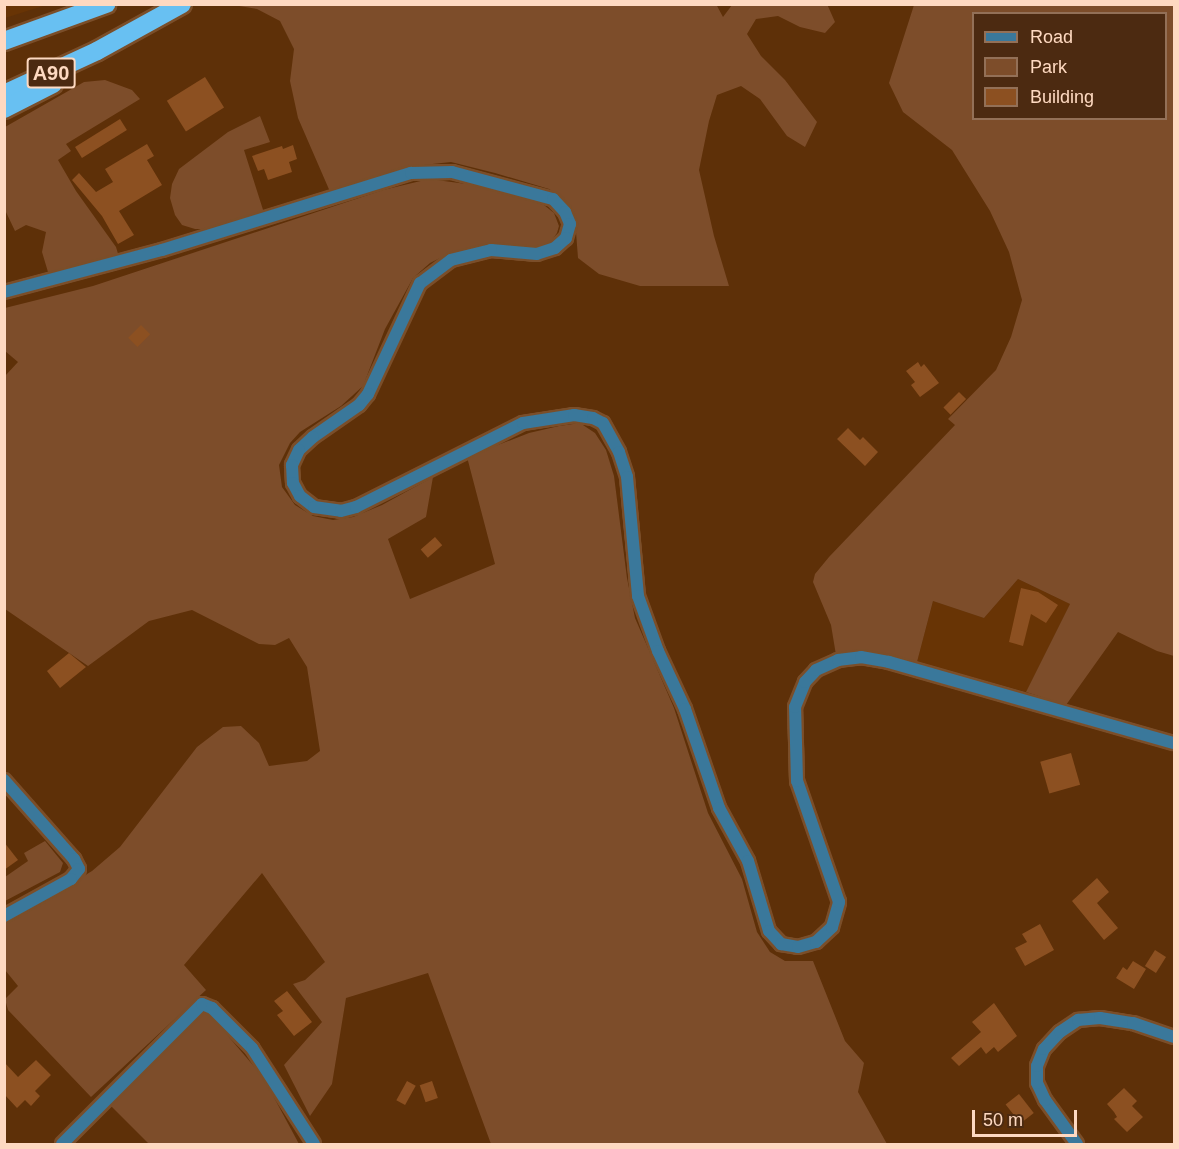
<!DOCTYPE html>
<meta charset="utf-8">
<style>
body{margin:0}
#map{position:relative;width:1179px;height:1149px;overflow:hidden;background:#5e3008;font-family:Helvetica,sans-serif}
div>[style]{position:absolute}
.built>*{inset:0;background:#683405}
.green>*{inset:0;background:#7d4d2a}
.building>*{inset:0;background:#8c5021;transform-origin:0 0}
.roads{filter:drop-shadow(2px 0 #7b4e29) drop-shadow(-2px 0 #7b4e29) drop-shadow(0 2px #7b4e29) drop-shadow(0 -2px #7b4e29)}
.minor>*{height:12px;margin:-6px;padding:0 6px;transform-origin:6px;border-radius:6px;background:#3a789b}
.motorway>*{height:18px;margin:-9px;padding:0 9px;transform-origin:9px;border-radius:9px;background:#68c0f2}
span{translate:-50% -50%;white-space:nowrap;text-align:center;line-height:1.15;-webkit-text-stroke:6px #4c2a11;paint-order:stroke}
.shield-label span{padding:2px 4px;background:#4c2a11;border:2px solid;border-radius:4px;-webkit-text-stroke-width:0}
.shield-label{font-size:20px;color:#fed9c1;font-weight:700}
.frame{position:absolute;inset:0;border:6px solid #fed9c1;pointer-events:none}
.legend{position:absolute;left:972px;top:12px;width:195px;height:108px;box-sizing:border-box;background:#4c2a11;border:2px solid #937057;margin:0;padding:8px 10px;list-style:none;font-size:18px;color:#fed9c1}
.legend li{display:flex;align-items:center;gap:12px;height:30px}
.legend b{width:30px;border:2px solid #937057}
.scale{position:absolute;left:972px;top:1110px;width:105px;height:27px;box-sizing:border-box;border:3px solid #fed9c1;border-top:0;padding-left:8px;font-size:18px;line-height:21px;white-space:nowrap;color:#fed9c1;-webkit-text-stroke:4px #4c2a11;paint-order:stroke}
</style>
<div id="map">
<div class="built">
<i style="clip-path:polygon(5px 4px,46px 4px,46px 5px,5px 18px)"></i>
<i style="clip-path:polygon(1018px 579px,1070px 604px,1026px 692px,917px 662px,933px 601px,984px 618px)"></i>
</div>
<div class="green">
<i style="clip-path:polygon(716px 4px,723px 17px,732px 5px,827px 4px,835px 22px,825px 33px,800px 27px,778px 16px,756px 19px,747px 34px,761px 56px,785px 80px,817px 122px,805px 147px,787px 136px,760px 99px,741px 86px,717px 95px,709px 121px,699px 170px,714px 236px,729px 286px,640px 286px,599px 274px,578px 258px,575px 219px,566px 201px,549px 189px,495px 173px,451px 162px,414px 166px,331px 194px,298px 118px,290px 81px,294px 49px,280px 21px,257px 9px,233px 5px)"></i>
<i style="clip-path:polygon(evenodd,914px 5px,1174px 5px,1174px 656px,1157px 651px,1118px 632px,1066px 705px,1026px 692px,1070px 604px,1018px 579px,984px 618px,933px 601px,917px 662px,858px 651px,836px 655px,831px 625px,813px 582px,815px 574px,829px 557px,955px 425px,948px 419px,996px 370px,1011px 337px,1022px 300px,1009px 252px,990px 211px,952px 150px,903px 112px,889px 83px,914px 5px,974px 14px,1166px 14px,1166px 118px,974px 118px,974px 14px)"></i>
<i style="clip-path:polygon(105px 80px,132px 90px,140px 99px,66px 144px,71px 151px,58px 160px,76px 191px,116px 247px,119px 257px,48px 272px,42px 252px,46px 232px,26px 225px,15px 231px,5px 210px,5px 127px,84px 82px)"></i>
<i style="clip-path:polygon(260px 116px,270px 142px,244px 150px,265px 216px,213px 229px,195px 229px,182px 225px,175px 215px,170px 198px,172px 184px,179px 169px,228px 132px)"></i>
<i style="clip-path:polygon(429px 179px,474px 185px,544px 205px,554px 213px,559px 226px,557px 233px,549px 244px,535px 247px,489px 243px,452px 252px,430px 263px,413px 278px,385px 329px,363px 386px,341px 406px,300px 432px,290px 443px,279px 465px,282px 487px,295px 505px,313px 516px,333px 520px,353px 517px,382px 505px,433px 477px,426px 517px,388px 539px,410px 599px,495px 564px,467px 457px,529px 433px,559px 426px,580px 423px,595px 433px,606px 450px,614px 476px,627px 578px,635px 618px,674px 708px,708px 813px,742px 879px,757px 932px,770px 952px,785px 961px,813px 961px,845px 1041px,864px 1063px,858px 1092px,887px 1144px,491px 1144px,428px 973px,346px 998px,332px 1084px,310px 1116px,284px 1065px,322px 1022px,293px 984px,305px 980px,325px 962px,262px 873px,184px 965px,206px 990px,91px 1097px,8px 1010px,5px 999px,18px 986px,5px 970px,5px 924px,92px 871px,120px 847px,197px 747px,223px 727px,241px 726px,259px 743px,269px 766px,307px 761px,320px 751px,307px 667px,289px 638px,275px 645px,259px 644px,192px 610px,149px 621px,88px 666px,5px 609px,5px 376px,18px 362px,5px 351px,5px 308px,93px 286px,383px 190px)"></i>
<i style="clip-path:polygon(45px 841px,63px 863px,60px 872px,5px 901px,5px 877px,28px 861px,24px 853px)"></i>
<i style="clip-path:polygon(204px 1011px,211px 1016px,263px 1077px,299px 1144px,149px 1144px,111px 1106px,196px 1013px)"></i>
</div>
<div class="building">
<i style="left:205px;top:77px;width:36px;height:45px;rotate:58deg"></i>
<i style="left:120px;top:119px;width:13px;height:53px;rotate:58deg"></i>
<i style="clip-path:polygon(147px 144px,154px 156px,147px 160px,162px 185px,119px 211px,134px 235px,118px 244px,102px 216px,72px 180px,79px 173px,96px 192px,113px 182px,105px 169px)"></i>
<i style="clip-path:polygon(293px 145px,297px 159px,289px 162px,292px 172px,268px 180px,264px 169px,258px 171px,252px 156px,282px 146px,283px 149px)"></i>
<i style="left:141px;top:325px;width:13px;height:18px;rotate:45deg"></i>
<i style="clip-path:polygon(918px 362px,921px 367px,924px 364px,939px 383px,920px 397px,911px 385px,915px 382px,906px 371px)"></i>
<i style="left:959px;top:392px;width:10px;height:22px;rotate:45deg"></i>
<i style="clip-path:polygon(848px 428px,860px 440px,863px 437px,878px 452px,865px 466px,837px 439px)"></i>
<i style="left:435px;top:537px;width:11px;height:19px;rotate:49deg"></i>
<i style="clip-path:polygon(1021px 588px,1038px 592px,1058px 605px,1046px 623px,1031px 614px,1023px 646px,1009px 642px)"></i>
<i style="clip-path:polygon(69px 653px,86px 667px,60px 688px,47px 671px)"></i>
<i style="left:1071px;top:753px;width:33px;height:32px;rotate:74deg"></i>
<i style="clip-path:polygon(4px 842px,18px 860px,4px 870px)"></i>
<i style="clip-path:polygon(1097px 878px,1109px 892px,1097px 903px,1118px 928px,1104px 940px,1072px 901px)"></i>
<i style="clip-path:polygon(1040px 924px,1054px 950px,1025px 966px,1015px 948px,1027px 942px,1022px 934px)"></i>
<i style="left:1155px;top:950px;width:13px;height:19px;rotate:32deg"></i>
<i style="clip-path:polygon(1133px 961px,1146px 969px,1134px 989px,1116px 978px,1123px 967px,1127px 970px)"></i>
<i style="clip-path:polygon(287px 991px,312px 1022px,294px 1036px,277px 1015px,283px 1011px,274px 1001px)"></i>
<i style="clip-path:polygon(994px 1003px,1017px 1036px,998px 1052px,994px 1047px,986px 1054px,981px 1047px,959px 1066px,951px 1058px,981px 1032px,972px 1022px)"></i>
<i style="clip-path:polygon(36px 1060px,51px 1075px,35px 1091px,40px 1096px,31px 1106px,25px 1100px,17px 1108px,4px 1094px,4px 1062px,18px 1077px)"></i>
<i style="left:407px;top:1081px;width:10px;height:22px;rotate:29deg"></i>
<i style="left:432px;top:1081px;width:18px;height:13px;rotate:71deg"></i>
<i style="clip-path:polygon(1124px 1088px,1137px 1101px,1132px 1106px,1143px 1117px,1127px 1132px,1114px 1119px,1117px 1117px,1114px 1112px,1107px 1104px)"></i>
<i style="left:1019px;top:1094px;width:24px;height:17px;rotate:52deg"></i>
</div>
<div class="roads">
<div class="minor">
<i style="left:4px;top:292px;width:163px;rotate:-14.9deg"></i>
<i style="left:162px;top:250px;width:261px;rotate:-17.2deg"></i>
<i style="left:411px;top:173px;width:41px;rotate:-1.4deg"></i>
<i style="left:452px;top:172px;width:105px;rotate:15deg"></i>
<i style="left:553px;top:199px;width:18px;rotate:47deg"></i>
<i style="left:565px;top:212px;width:13px;rotate:67deg"></i>
<i style="left:570px;top:224px;width:15px;rotate:106deg"></i>
<i style="left:566px;top:238px;width:15px;rotate:138deg"></i>
<i style="left:555px;top:248px;width:19px;rotate:162deg"></i>
<i style="left:537px;top:254px;width:46px;rotate:-175deg"></i>
<i style="left:491px;top:250px;width:41px;rotate:166deg"></i>
<i style="left:451px;top:260px;width:39px;rotate:143deg"></i>
<i style="left:420px;top:283px;width:123px;rotate:115.1deg"></i>
<i style="left:368px;top:394px;width:14px;rotate:129deg"></i>
<i style="left:359px;top:405px;width:56px;rotate:145.2deg"></i>
<i style="left:313px;top:437px;width:19px;rotate:137deg"></i>
<i style="left:299px;top:450px;width:17px;rotate:115deg"></i>
<i style="left:292px;top:465px;width:18px;rotate:87deg"></i>
<i style="left:293px;top:483px;width:15px;rotate:62deg"></i>
<i style="left:300px;top:496px;width:18px;rotate:38deg"></i>
<i style="left:314px;top:507px;width:27px;rotate:8deg"></i>
<i style="left:341px;top:511px;width:16px;rotate:-15deg"></i>
<i style="left:356px;top:507px;width:187px;rotate:-26.7deg"></i>
<i style="left:523px;top:423px;width:52px;rotate:-8.9deg"></i>
<i style="left:574px;top:415px;width:19px;rotate:9deg"></i>
<i style="left:593px;top:418px;width:11px;rotate:27deg"></i>
<i style="left:603px;top:423px;width:33px;rotate:61deg"></i>
<i style="left:619px;top:452px;width:26px;rotate:72deg"></i>
<i style="left:627px;top:477px;width:120px;rotate:84.7deg"></i>
<i style="left:638px;top:596px;width:59px;rotate:70deg"></i>
<i style="left:658px;top:651px;width:64px;rotate:65deg"></i>
<i style="left:685px;top:709px;width:105px;rotate:71deg"></i>
<i style="left:719px;top:808px;width:60px;rotate:61.3deg"></i>
<i style="left:748px;top:861px;width:73px;rotate:73.3deg"></i>
<i style="left:769px;top:931px;width:18px;rotate:47deg"></i>
<i style="left:781px;top:944px;width:17px;rotate:10deg"></i>
<i style="left:798px;top:947px;width:19px;rotate:-16deg"></i>
<i style="left:816px;top:942px;width:22px;rotate:-43deg"></i>
<i style="left:832px;top:927px;width:26px;rotate:-74deg"></i>
<i style="left:839px;top:902px;width:128px;rotate:-109.1deg"></i>
<i style="left:797px;top:781px;width:74px;rotate:-91.5deg"></i>
<i style="left:795px;top:707px;width:27px;rotate:-68deg"></i>
<i style="left:805px;top:682px;width:16px;rotate:-47deg"></i>
<i style="left:816px;top:670px;width:24px;rotate:-24deg"></i>
<i style="left:838px;top:660px;width:23px;rotate:-7deg"></i>
<i style="left:861px;top:657px;width:28px;rotate:10deg"></i>
<i style="left:889px;top:662px;width:296px;rotate:15.9deg"></i>
<i style="left:4px;top:780px;width:106px;rotate:48.5deg"></i>
<i style="left:74px;top:859px;width:11px;rotate:63deg"></i>
<i style="left:79px;top:869px;width:13px;rotate:129deg"></i>
<i style="left:71px;top:879px;width:77px;rotate:151.1deg"></i>
<i style="left:62px;top:1144px;width:198px;rotate:-45deg"></i>
<i style="left:202px;top:1004px;width:11px;rotate:22deg"></i>
<i style="left:212px;top:1008px;width:57px;rotate:45deg"></i>
<i style="left:252px;top:1048px;width:114px;rotate:57.1deg"></i>
<i style="left:1077px;top:1144px;width:54px;rotate:-126deg"></i>
<i style="left:1045px;top:1100px;width:19px;rotate:-115deg"></i>
<i style="left:1037px;top:1083px;width:17px;rotate:-90deg"></i>
<i style="left:1037px;top:1066px;width:18px;rotate:-68deg"></i>
<i style="left:1044px;top:1049px;width:23px;rotate:-47deg"></i>
<i style="left:1060px;top:1032px;width:22px;rotate:-34deg"></i>
<i style="left:1078px;top:1020px;width:22px;rotate:-5deg"></i>
<i style="left:1100px;top:1018px;width:33px;rotate:9deg"></i>
<i style="left:1133px;top:1023px;width:43px;rotate:18.9deg"></i>
</div>
<div class="motorway">
<i style="left:4px;top:41px;width:109px;rotate:-19.9deg"></i>
<i style="left:4px;top:94px;width:102px;rotate:-24.8deg"></i>
<i style="left:97px;top:51px;width:97px;rotate:-28.9deg"></i>
<i style="left:4px;top:109px;width:55px;rotate:-27deg"></i>
</div>
</div>
<div class="shield-label">
<span style="left:51px;top:73px">Α90</span>
</div>
<div class="frame"></div>
<ul class="legend">
<li><b style="height:8px;background:#3a789b"></b>Road</li>
<li><b style="height:16px;background:#7d4d2a"></b>Park</li>
<li><b style="height:16px;background:#8c5021"></b>Building</li>
</ul>
<div class="scale">50 m</div>
</div>
